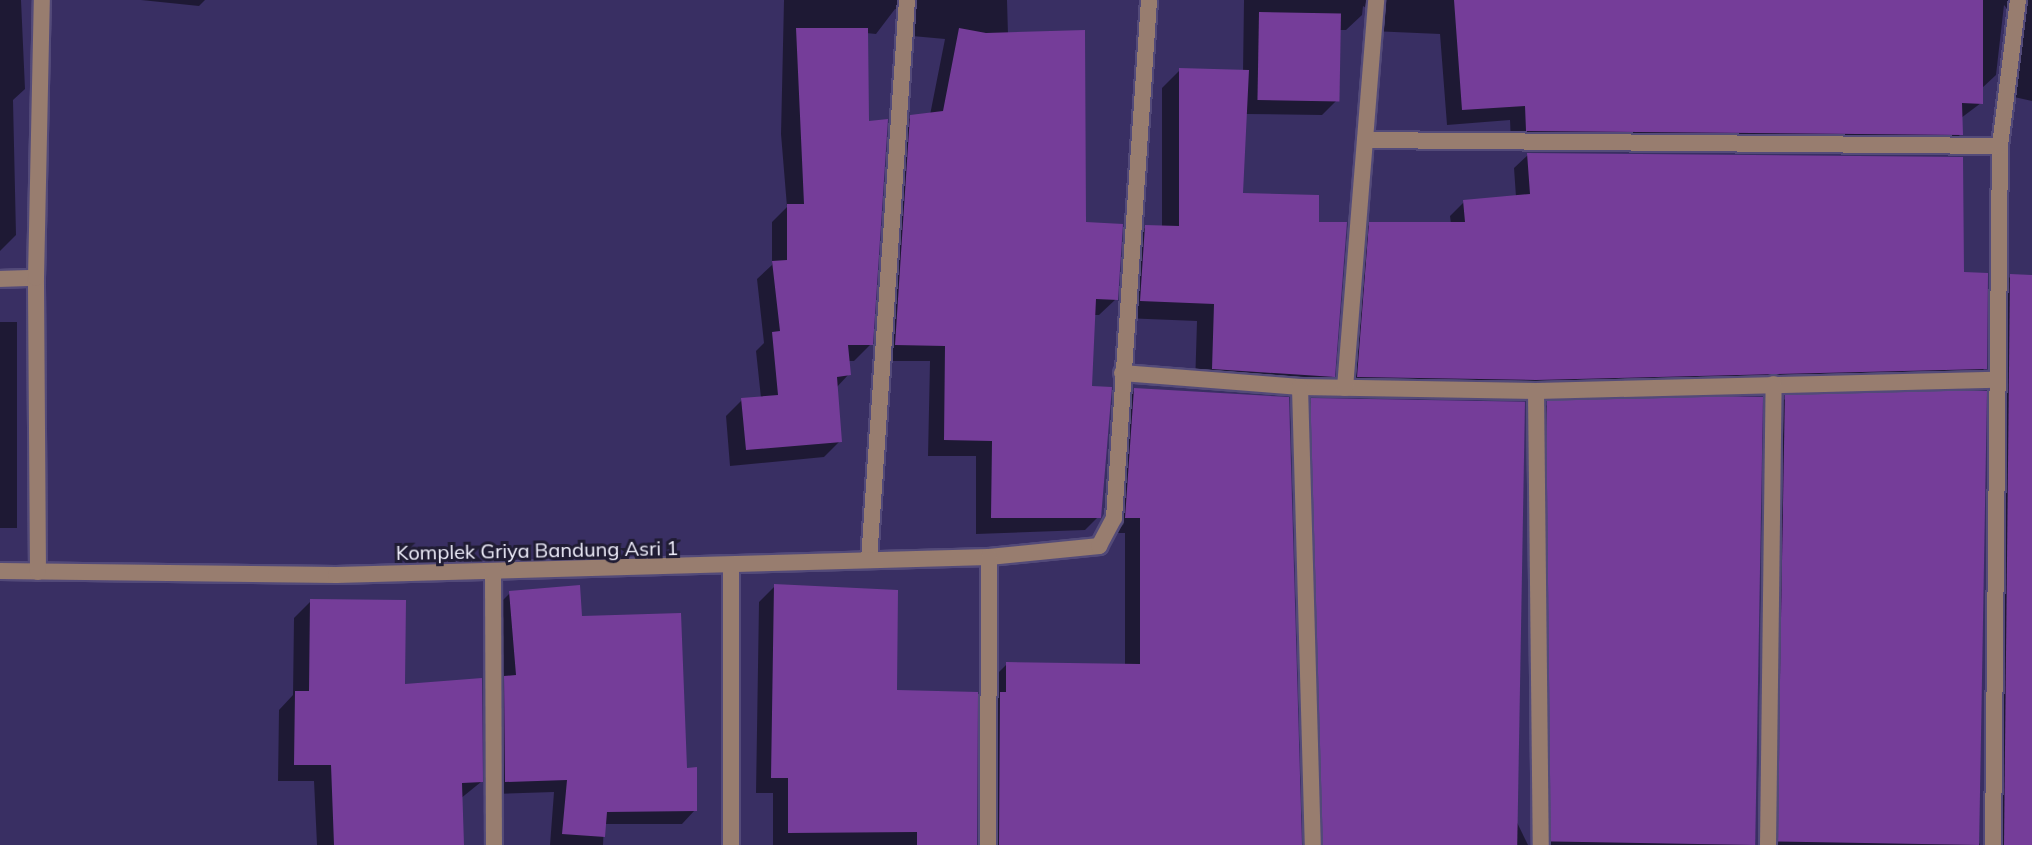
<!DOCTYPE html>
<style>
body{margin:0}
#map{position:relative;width:2032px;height:845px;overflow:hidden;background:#392f63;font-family:Mulish,sans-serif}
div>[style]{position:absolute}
.shadow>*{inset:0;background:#0007;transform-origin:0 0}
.building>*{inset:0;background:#753d99;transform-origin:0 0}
.roads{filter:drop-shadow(2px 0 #534a79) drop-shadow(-2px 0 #534a79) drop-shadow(0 2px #534a79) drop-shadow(0 -2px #534a79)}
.minor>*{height:16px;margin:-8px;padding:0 8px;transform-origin:8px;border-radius:8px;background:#987d6f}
span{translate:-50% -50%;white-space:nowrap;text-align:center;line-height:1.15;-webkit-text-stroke:6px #201c34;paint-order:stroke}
.street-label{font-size:20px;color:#f2f1fe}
</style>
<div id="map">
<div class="shadow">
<i style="clip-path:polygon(0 0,21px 0,25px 89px,13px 100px,16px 235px,0 251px)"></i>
<i style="clip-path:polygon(141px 0,205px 0,199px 6px)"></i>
<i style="clip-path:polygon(784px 0,1007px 0,1008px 34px,1116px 299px,1099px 315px,1093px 315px,1090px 388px,1101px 514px,1085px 530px,976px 534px,976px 456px,928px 456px,930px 361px,879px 361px,895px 134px,911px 117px,930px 115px,945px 39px,901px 35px,901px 10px,895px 9px,876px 34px,866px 33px,871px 344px,854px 361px,847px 361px,849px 374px,836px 388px,840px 441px,824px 457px,730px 466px,726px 416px,742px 400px,761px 398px,756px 351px,764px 343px,757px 279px,772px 265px,772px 222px,787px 207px,781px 134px)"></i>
<i style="clip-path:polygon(1244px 0,2032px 0,2032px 101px,2005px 95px,2014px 17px,2004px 5px,1996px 75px,1981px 89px,1981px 103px,1961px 118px,1961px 134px,1945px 149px,1511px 145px,1510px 120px,1447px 125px,1440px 34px,1371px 31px,1372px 12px,1363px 6px,1362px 15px,1346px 30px,1338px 30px,1337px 100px,1322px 115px,1245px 114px,1241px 195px,1317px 224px,1333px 376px,1315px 393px,1195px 386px,1197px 321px,1123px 318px,1128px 244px,1146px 227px,1162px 227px,1162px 88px,1180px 70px,1243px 72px)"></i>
<i style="clip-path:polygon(1528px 155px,1962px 274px,1985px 368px,1971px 382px,1344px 390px,1356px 238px,1370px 224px,1451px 224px,1450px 216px,1464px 202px,1516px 197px,1514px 168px)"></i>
<i style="clip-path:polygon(2011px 276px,2032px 277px,2032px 845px,1989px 845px,1995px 292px)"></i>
<i style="left:0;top:322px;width:17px;height:206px"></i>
<i style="clip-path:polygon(1135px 390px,1300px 845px,984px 845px,991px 680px,1007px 664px,1125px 666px,1125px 533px,1110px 533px,1119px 406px)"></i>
<i style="clip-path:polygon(1786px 398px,1980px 845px,1764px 845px,1770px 414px)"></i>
<i style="clip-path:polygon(1312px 400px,1528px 845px,1308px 845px,1296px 416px)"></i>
<i style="clip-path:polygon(1548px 404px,1755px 845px,1537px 845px,1532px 420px)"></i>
<i style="clip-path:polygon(775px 586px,895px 692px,975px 845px,773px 845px,773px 793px,756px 793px,759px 602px)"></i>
<i style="clip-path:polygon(510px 593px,581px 618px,685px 770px,695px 810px,682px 824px,604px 824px,603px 845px,550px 845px,554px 792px,492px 794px,492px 691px,503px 680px,497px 606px)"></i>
<i style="clip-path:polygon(311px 601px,403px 687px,481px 782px,460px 799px,462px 845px,317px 845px,314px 781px,278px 781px,279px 710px,293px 695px,294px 618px)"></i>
</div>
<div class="building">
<i style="clip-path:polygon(1454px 0,1983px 0,1983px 104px,1962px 103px,1963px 135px,1526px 131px,1525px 106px,1462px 110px)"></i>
<i style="left:1259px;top:12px;width:82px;height:88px;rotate:1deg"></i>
<i style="clip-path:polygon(796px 28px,868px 28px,869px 121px,888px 119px,873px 345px,848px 345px,851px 375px,837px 377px,842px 442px,746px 450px,741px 398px,778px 395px,772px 332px,780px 331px,772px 261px,787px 260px,787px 204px,804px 204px)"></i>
<i style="clip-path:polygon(959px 28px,986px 33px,1085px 30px,1086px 222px,1123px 224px,1118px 300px,1096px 299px,1092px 386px,1112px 387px,1101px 518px,991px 518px,992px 441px,944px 440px,945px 346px,895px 345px,910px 115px,943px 111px)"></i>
<i style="clip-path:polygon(1179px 68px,1249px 70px,1243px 193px,1319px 195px,1319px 222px,1347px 222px,1335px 377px,1212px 369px,1214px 304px,1140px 301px,1145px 225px,1179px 226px)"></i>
<i style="clip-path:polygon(1527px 153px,1963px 157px,1964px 272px,1988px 273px,1987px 369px,1536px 380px,1357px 377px,1369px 222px,1465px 222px,1463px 200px,1530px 194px)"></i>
<i style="clip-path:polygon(2010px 274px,2032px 275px,2032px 845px,2004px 845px)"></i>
<i style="clip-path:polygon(1134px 388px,1289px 397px,1302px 845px,999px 845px,1000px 692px,1006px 692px,1006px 662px,1140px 664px,1140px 518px,1125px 518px)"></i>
<i style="left:1987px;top:391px;width:454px;height:202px;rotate:91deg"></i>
<i style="left:1763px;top:397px;width:448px;height:216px;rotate:91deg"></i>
<i style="left:1311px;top:398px;width:214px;height:447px;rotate:1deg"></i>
<i style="clip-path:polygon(774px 584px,898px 590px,897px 690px,978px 692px,977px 845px,917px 845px,917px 832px,788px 833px,788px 778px,771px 778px)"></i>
<i style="clip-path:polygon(580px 585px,582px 616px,681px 613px,687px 768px,697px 767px,697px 811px,607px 812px,605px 837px,562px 834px,567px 780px,505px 782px,504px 676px,516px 675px,509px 591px)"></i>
<i style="clip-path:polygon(310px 599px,406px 600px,405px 684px,482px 678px,483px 782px,462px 783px,464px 845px,334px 845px,331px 765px,294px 765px,295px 691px,309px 691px)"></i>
</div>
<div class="roads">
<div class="minor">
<i style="left:1365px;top:140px;width:635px;rotate:0.54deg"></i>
<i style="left:0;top:279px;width:36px;rotate:-2deg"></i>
<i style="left:1122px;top:373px;width:179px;rotate:4.5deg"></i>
<i style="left:1300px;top:387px;width:236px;rotate:1deg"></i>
<i style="left:1536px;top:391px;width:460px;rotate:-1.4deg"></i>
<i style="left:1300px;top:387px;width:458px;rotate:88.4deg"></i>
<i style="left:1345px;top:388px;width:389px;rotate:-85.4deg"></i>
<i style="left:1536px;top:391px;width:454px;rotate:89.4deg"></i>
<i style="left:869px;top:560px;width:561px;rotate:-86.12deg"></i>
<i style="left:0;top:571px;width:336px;rotate:0.7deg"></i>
<i style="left:336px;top:575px;width:653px;rotate:-1.58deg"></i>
<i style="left:989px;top:557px;width:111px;rotate:-5.7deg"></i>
<i style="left:1099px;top:546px;width:32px;rotate:-62deg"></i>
<i style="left:1114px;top:518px;width:519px;rotate:-86.13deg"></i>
<i style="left:493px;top:571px;width:274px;rotate:89.8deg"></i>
<i style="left:38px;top:572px;width:294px;rotate:-90.4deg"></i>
<i style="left:36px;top:278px;width:278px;rotate:-88.8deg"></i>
<i style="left:731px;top:845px;width:279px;rotate:-90deg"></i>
<i style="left:988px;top:845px;width:288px;rotate:-89.8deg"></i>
<i style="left:1768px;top:845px;width:461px;rotate:-89.3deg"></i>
<i style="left:1993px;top:845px;width:699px;rotate:-89.43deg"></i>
<i style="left:2000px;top:146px;width:147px;rotate:-83deg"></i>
</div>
</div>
<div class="street-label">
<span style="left:537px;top:550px;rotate:-1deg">Komplek Griya Bandung Asri 1</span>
</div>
</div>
